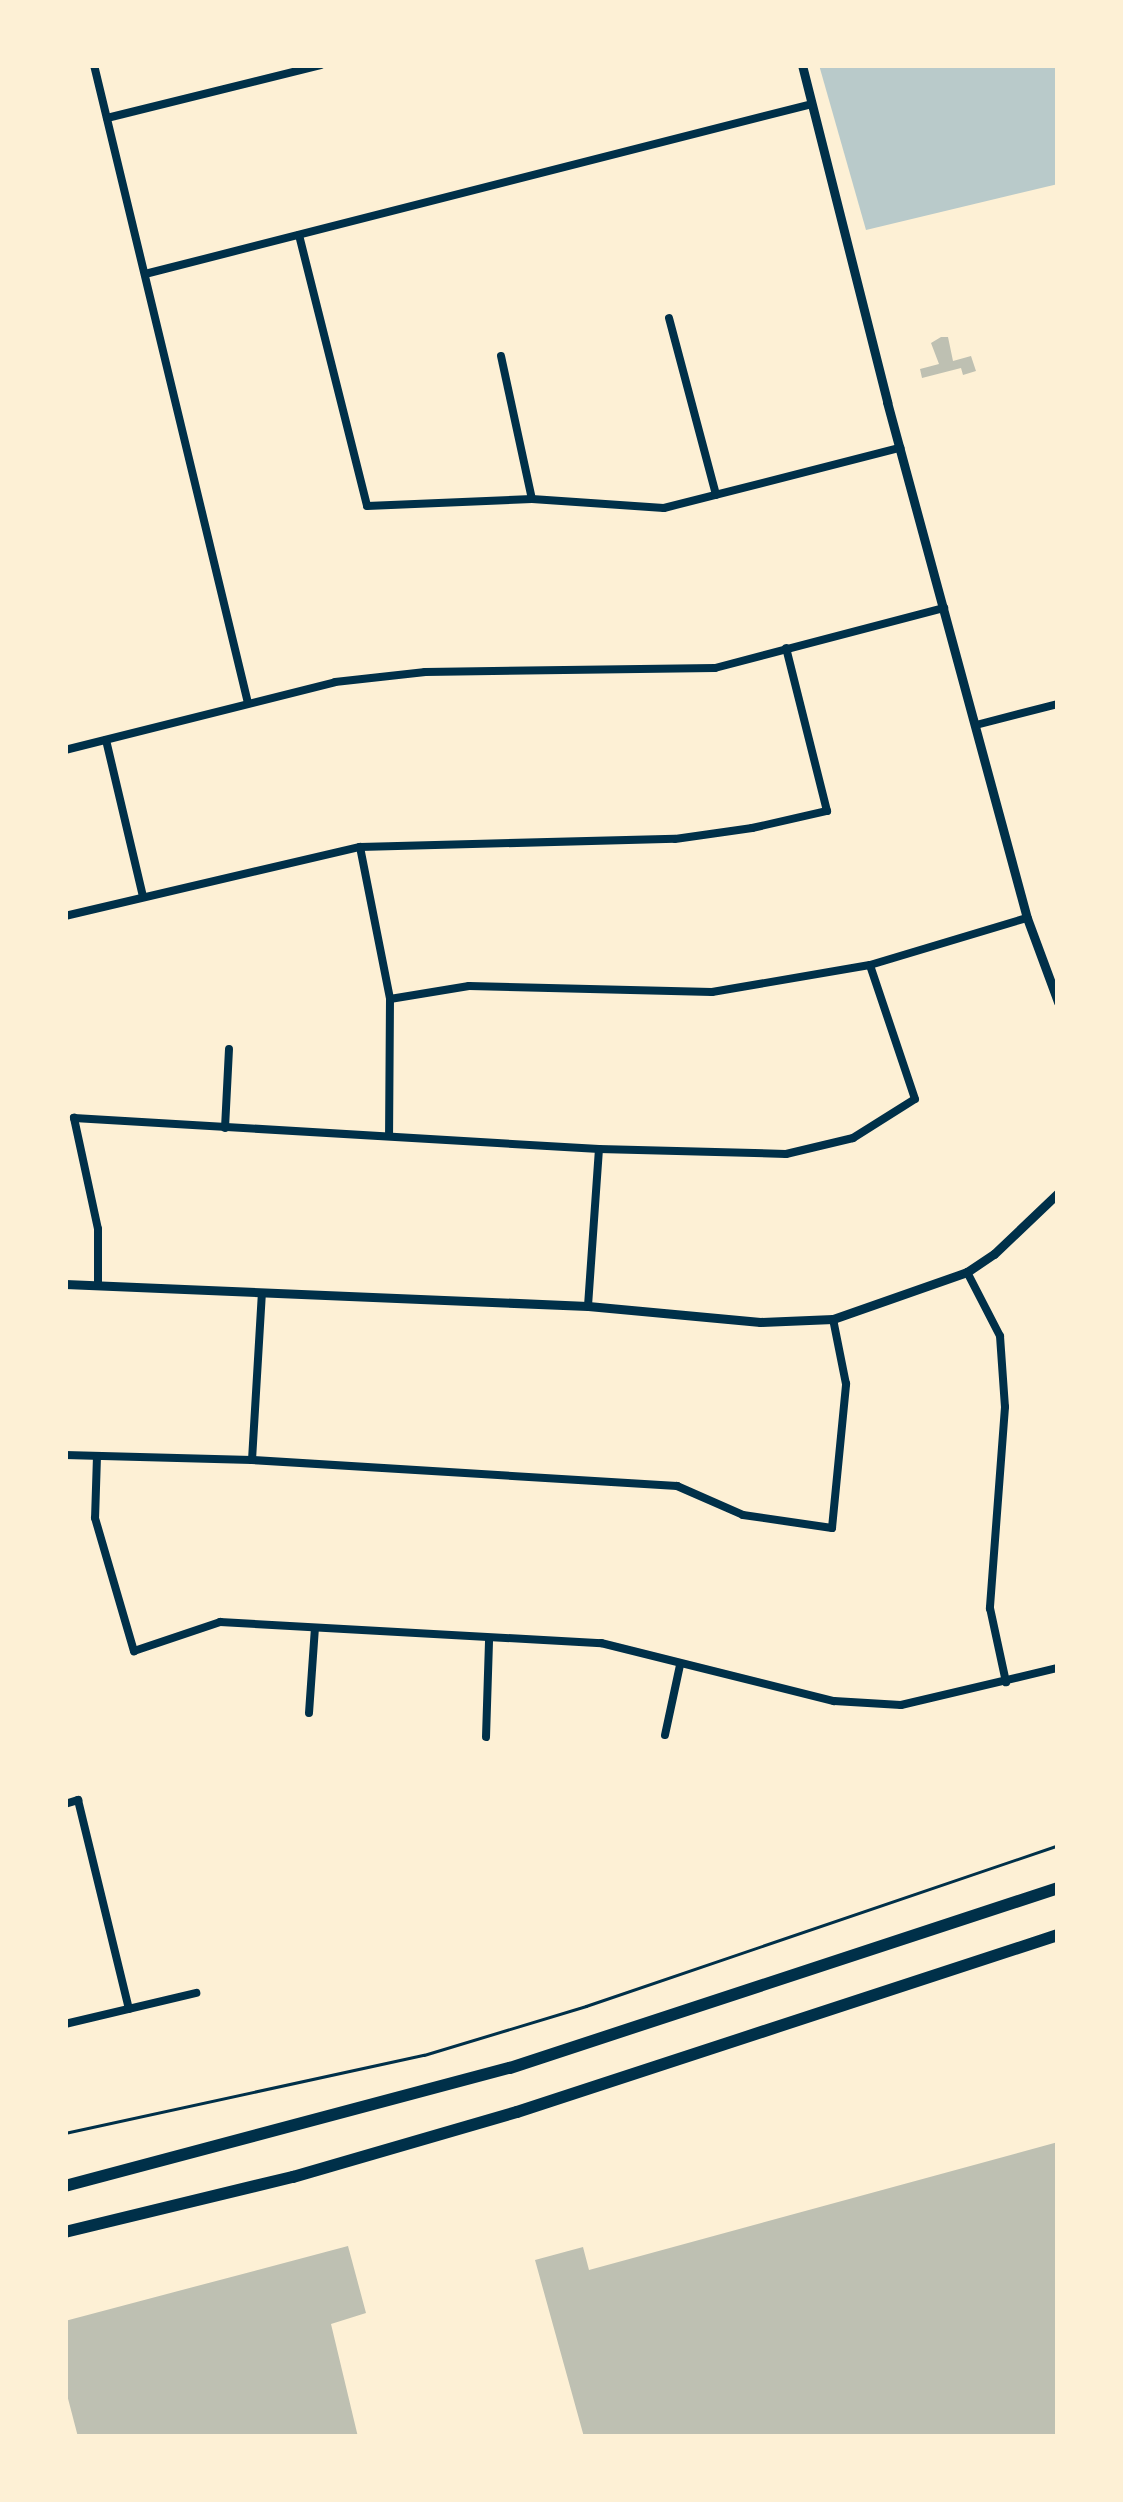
<!DOCTYPE html>
<style>
body{margin:0}
#map{position:relative;width:1123px;height:2502px;overflow:hidden;background:#fdf0d5;font-family:Overpass,sans-serif}
div>[style]{position:absolute}
.green>*{inset:0;background:#b9caca}
.building>*{inset:0;background:#bec0b2}
.path>*{height:2.5px;margin:-1.25px;padding:0 1.25px;transform-origin:1.25px;border-radius:1.25px;background:#003049}
.minor>*{height:8px;margin:-4px;padding:0 4px;transform-origin:4px;border-radius:4px;background:#003049}
.tertiary>*{height:9px;margin:-4.5px;padding:0 4.5px;transform-origin:4.5px;border-radius:4.5px;background:#003049}
.trunk>*{height:12px;margin:-6px;padding:0 6px;transform-origin:6px;border-radius:6px;background:#003049}
span{translate:-50% -50%;white-space:nowrap;text-align:center;line-height:1.15;-webkit-text-stroke:8px #fdf0d5;paint-order:stroke}
.frame{position:absolute;inset:0;border:68px solid #fdf0d5;pointer-events:none}
</style>
<div id="map">
<div class="green">
<i style="clip-path:polygon(819px 65px,1058px 65px,1058px 184px,866px 230px)"></i>
</div>
<div class="building">
<i style="clip-path:polygon(941px 337px,948px 337px,953px 361px,971px 356px,976px 371px,963px 375px,961px 368px,922px 378px,920px 369px,939px 364px,931px 343px)"></i>
<i style="clip-path:polygon(1058px 2142px,1058px 2437px,584px 2437px,535px 2260px,583px 2247px,589px 2270px)"></i>
<i style="clip-path:polygon(348px 2246px,366px 2313px,331px 2324px,358px 2437px,78px 2437px,65px 2387px,65px 2321px)"></i>
</div>
<div class="path">
<i style="left:65px;top:2133px;width:367px;rotate:-12.3deg"></i>
<i style="left:424px;top:2055px;width:169px;rotate:-16.8deg"></i>
<i style="left:586px;top:2006px;width:499px;rotate:-18.8deg"></i>
</div>
<div class="minor">
<i style="left:94px;top:65px;width:656px;rotate:76.43deg"></i>
<i style="left:107px;top:118px;width:220px;rotate:-13.9deg"></i>
<i style="left:299px;top:235px;width:279px;rotate:75.9deg"></i>
<i style="left:367px;top:506px;width:165px;rotate:-2.4deg"></i>
<i style="left:532px;top:499px;width:132px;rotate:3.9deg"></i>
<i style="left:664px;top:508px;width:244px;rotate:-14.3deg"></i>
<i style="left:145px;top:274px;width:688px;rotate:-14.3deg"></i>
<i style="left:669px;top:318px;width:183px;rotate:75.1deg"></i>
<i style="left:501px;top:356px;width:146px;rotate:77.8deg"></i>
<i style="left:976px;top:725px;width:85px;rotate:-14.4deg"></i>
<i style="left:106px;top:740px;width:160px;rotate:76.7deg"></i>
<i style="left:65px;top:750px;width:278px;rotate:-14.1deg"></i>
<i style="left:335px;top:682px;width:91px;rotate:-6.3deg"></i>
<i style="left:425px;top:672px;width:290px;rotate:-0.8deg"></i>
<i style="left:715px;top:668px;width:237px;rotate:-14.7deg"></i>
<i style="left:360px;top:847px;width:155px;rotate:78.8deg"></i>
<i style="left:390px;top:999px;width:135px;rotate:90.4deg"></i>
<i style="left:65px;top:916px;width:303px;rotate:-13.2deg"></i>
<i style="left:360px;top:847px;width:315px;rotate:-1.5deg"></i>
<i style="left:675px;top:839px;width:78px;rotate:-8.1deg"></i>
<i style="left:752px;top:828px;width:77px;rotate:-12.8deg"></i>
<i style="left:827px;top:811px;width:168px;rotate:-104.1deg"></i>
<i style="left:390px;top:999px;width:80px;rotate:-9.3deg"></i>
<i style="left:469px;top:986px;width:243px;rotate:1.4deg"></i>
<i style="left:712px;top:992px;width:160px;rotate:-9.7deg"></i>
<i style="left:870px;top:965px;width:164px;rotate:-16.7deg"></i>
<i style="left:225px;top:1128px;width:79px;rotate:-87.1deg"></i>
<i style="left:967px;top:1272px;width:72px;rotate:62.7deg"></i>
<i style="left:1000px;top:1336px;width:71px;rotate:86deg"></i>
<i style="left:1005px;top:1407px;width:202px;rotate:94.3deg"></i>
<i style="left:990px;top:1608px;width:76px;rotate:77.8deg"></i>
<i style="left:98px;top:1285px;width:56px;rotate:-90deg"></i>
<i style="left:98px;top:1229px;width:114px;rotate:-102.2deg"></i>
<i style="left:74px;top:1118px;width:526px;rotate:3.38deg"></i>
<i style="left:599px;top:1149px;width:187px;rotate:1.5deg"></i>
<i style="left:786px;top:1154px;width:69px;rotate:-13.4deg"></i>
<i style="left:853px;top:1138px;width:73px;rotate:-32.2deg"></i>
<i style="left:915px;top:1099px;width:141px;rotate:-108.6deg"></i>
<i style="left:588px;top:1306px;width:157px;rotate:-86deg"></i>
<i style="left:65px;top:1455px;width:187px;rotate:1.5deg"></i>
<i style="left:252px;top:1460px;width:426px;rotate:3.5deg"></i>
<i style="left:677px;top:1486px;width:72px;rotate:23.7deg"></i>
<i style="left:743px;top:1515px;width:90px;rotate:8.3deg"></i>
<i style="left:832px;top:1528px;width:145px;rotate:-84.4deg"></i>
<i style="left:846px;top:1384px;width:66px;rotate:-101.3deg"></i>
<i style="left:97px;top:1456px;width:62px;rotate:91.8deg"></i>
<i style="left:95px;top:1518px;width:139px;rotate:73.7deg"></i>
<i style="left:134px;top:1651px;width:91px;rotate:-18.6deg"></i>
<i style="left:220px;top:1622px;width:382px;rotate:3.2deg"></i>
<i style="left:601px;top:1643px;width:240px;rotate:14deg"></i>
<i style="left:834px;top:1701px;width:67px;rotate:3.4deg"></i>
<i style="left:901px;top:1705px;width:161px;rotate:-13.3deg"></i>
<i style="left:252px;top:1460px;width:166px;rotate:-86.6deg"></i>
<i style="left:309px;top:1713px;width:85px;rotate:-86deg"></i>
<i style="left:665px;top:1735px;width:72px;rotate:-77.9deg"></i>
<i style="left:486px;top:1737px;width:97px;rotate:-88.2deg"></i>
<i style="left:65px;top:1804px;width:14px;rotate:-17deg"></i>
<i style="left:78px;top:1800px;width:215px;rotate:76.3deg"></i>
<i style="left:65px;top:2024px;width:135px;rotate:-13.3deg"></i>
</div>
<div class="tertiary">
<i style="left:802px;top:65px;width:348px;rotate:75.8deg"></i>
<i style="left:887px;top:402px;width:535px;rotate:74.82deg"></i>
<i style="left:1027px;top:918px;width:90px;rotate:69.7deg"></i>
<i style="left:65px;top:1284px;width:523px;rotate:2.41deg"></i>
<i style="left:588px;top:1306px;width:173px;rotate:5.3deg"></i>
<i style="left:760px;top:1322px;width:73px;rotate:-2.4deg"></i>
<i style="left:833px;top:1319px;width:142px;rotate:-19.3deg"></i>
<i style="left:967px;top:1272px;width:32px;rotate:-34deg"></i>
<i style="left:994px;top:1254px;width:88px;rotate:-43.6deg"></i>
</div>
<div class="trunk">
<i style="left:65px;top:2186px;width:460px;rotate:-14.9deg"></i>
<i style="left:510px;top:2068px;width:577px;rotate:-18.18deg"></i>
<i style="left:65px;top:2232px;width:235px;rotate:-13.6deg"></i>
<i style="left:293px;top:2177px;width:233px;rotate:-16.2deg"></i>
<i style="left:517px;top:2112px;width:569px;rotate:-18.12deg"></i>
</div>
<div class="frame"></div>
</div>
